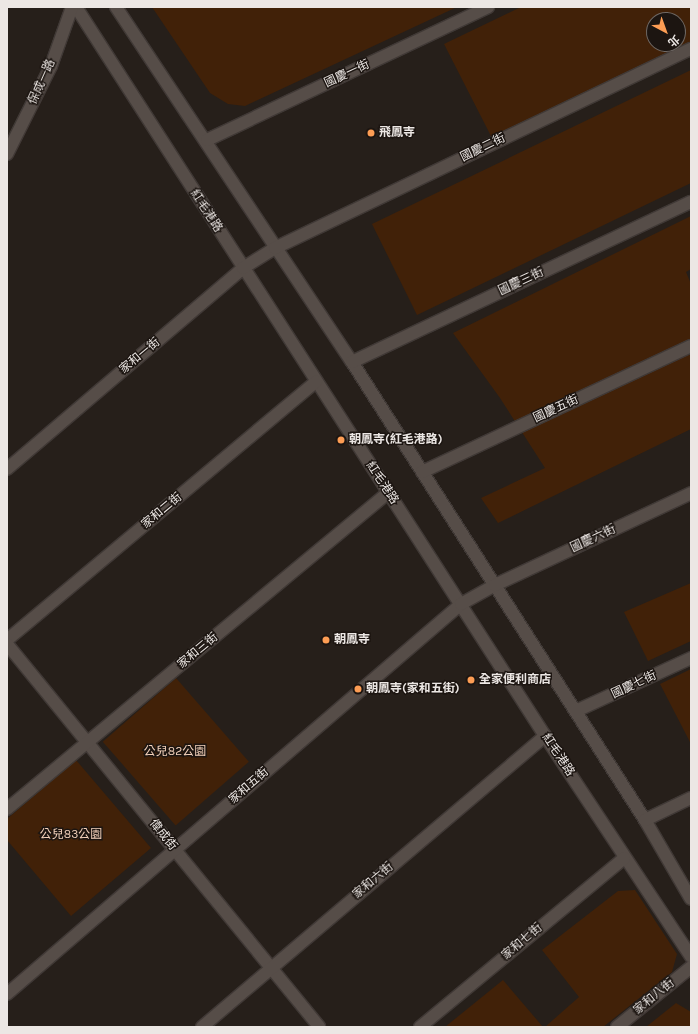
<!DOCTYPE html>
<meta charset="utf-8">
<style>
body{margin:0}
#map{position:relative;width:698px;height:1034px;overflow:hidden;background:#261f1a;font-family:Karla,"Noto Sans TC",sans-serif}
div>[style]{position:absolute}
.green>*{inset:0;background:#412108;transform-origin:0 0}
.roads{filter:drop-shadow(1px 0 #403936) drop-shadow(-1px 0 #403936) drop-shadow(0 1px #403936) drop-shadow(0 -1px #403936)}
.street>*{height:12px;margin:-6px;padding:0 6px;transform-origin:6px;border-radius:6px;background:#564d48}
.dots>*{width:11px;height:11px;translate:-50% -50%;box-sizing:border-box;border:2px solid #1c1511;border-radius:50%}
span{translate:-50% -50%;white-space:nowrap;text-align:center;line-height:1.15;-webkit-text-stroke:3px #1c1511;paint-order:stroke}
.street-label{font-size:12px;color:#ece7e4}
.poi-label{font-size:12px;color:#ece7e4;font-weight:700}
.left{translate:0 -50%;text-align:left}
.park-label{font-size:12px;color:#f4d2bb}
.frame{position:absolute;inset:0;border:8px solid #ece7e4;pointer-events:none}
.north{position:absolute;left:646px;top:12px;width:40px;height:40px;box-sizing:border-box;background:#1c1511;border:1px solid #6f6965;border-radius:50%;rotate:139deg;font-size:11px;font-weight:700;line-height:16px;text-align:center;color:#ece7e4}
.north::after{content:'';display:block;margin:auto;width:14px;height:18px;background:#fd9d54;clip-path:polygon(50% 0,100% 100%,50% 72%,0 100%)}
</style>
<div id="map">
<div class="green">
<i style="clip-path:polygon(152px 7px,457px 7px,245px 106px,228px 104px,210px 93px)"></i>
<i style="clip-path:polygon(evenodd,521px 7px,691px 7px,691px 42px,493px 140px,444px 44px,521px 7px,654px 20px,678px 20px,678px 44px,654px 44px,654px 20px)"></i>
<i style="clip-path:polygon(691px 70px,691px 183px,417px 315px,372px 224px)"></i>
<i style="clip-path:polygon(691px 216px,691px 269px,686px 272px,691px 284px,691px 429px,498px 523px,481px 498px,545px 468px,500px 398px,453px 333px)"></i>
<i style="clip-path:polygon(691px 583px,691px 641px,648px 661px,624px 612px)"></i>
<i style="clip-path:polygon(691px 669px,691px 744px,660px 684px)"></i>
<i style="left:176px;top:678px;width:111px;height:97px;rotate:49deg"></i>
<i style="clip-path:polygon(76px 760px,151px 848px,71px 916px,7px 840px,7px 819px)"></i>
<i style="clip-path:polygon(635px 890px,677px 954px,672px 972px,603px 1027px,545px 1027px,579px 997px,542px 950px,618px 891px)"></i>
<i style="clip-path:polygon(503px 980px,543px 1027px,445px 1027px)"></i>
<i style="clip-path:polygon(676px 1003px,691px 1012px,691px 1027px,646px 1027px)"></i>
</div>
<div class="roads">
<div class="street">
<i style="left:76px;top:7px;width:867px;rotate:57.24deg"></i>
<i style="left:545px;top:736px;width:265px;rotate:56.5deg"></i>
<i style="left:116px;top:7px;width:426px;rotate:56.4deg"></i>
<i style="left:352px;top:362px;width:544px;rotate:57.39deg"></i>
<i style="left:645px;top:820px;width:91px;rotate:59.8deg"></i>
<i style="left:207px;top:140px;width:311px;rotate:-25.3deg"></i>
<i style="left:7px;top:154px;width:98px;rotate:-63.4deg"></i>
<i style="left:51px;top:66px;width:63px;rotate:-70.4deg"></i>
<i style="left:352px;top:362px;width:375px;rotate:-25.3deg"></i>
<i style="left:7px;top:469px;width:310px;rotate:-40.4deg"></i>
<i style="left:243px;top:268px;width:38px;rotate:-32deg"></i>
<i style="left:275px;top:248px;width:461px;rotate:-25.6deg"></i>
<i style="left:422px;top:472px;width:297px;rotate:-25.1deg"></i>
<i style="left:7px;top:640px;width:403px;rotate:-39.9deg"></i>
<i style="left:7px;top:644px;width:494px;rotate:50.8deg"></i>
<i style="left:576px;top:711px;width:127px;rotate:-24.7deg"></i>
<i style="left:7px;top:809px;width:495px;rotate:-39.7deg"></i>
<i style="left:645px;top:820px;width:51px;rotate:-25.6deg"></i>
<i style="left:7px;top:994px;width:599px;rotate:-40.66deg"></i>
<i style="left:461px;top:604px;width:39px;rotate:-29deg"></i>
<i style="left:495px;top:585px;width:217px;rotate:-25.1deg"></i>
<i style="left:202px;top:1027px;width:450px;rotate:-40.3deg"></i>
<i style="left:420px;top:1027px;width:265px;rotate:-39.6deg"></i>
<i style="left:617px;top:1027px;width:95px;rotate:-39deg"></i>
</div>
</div>
<div class="dots">
<i style="left:371px;top:133px;background:#fd9d54"></i>
<i style="left:341px;top:440px;background:#fd9d54"></i>
<i style="left:326px;top:640px;background:#fd9d54"></i>
<i style="left:471px;top:680px;background:#fd9d54"></i>
<i style="left:358px;top:689px;background:#fd9d54"></i>
</div>
<div class="street-label">
<span style="left:347px;top:74px;rotate:-25deg">國慶一街</span>
<span style="left:42px;top:82px;rotate:-66deg">保成一路</span>
<span style="left:483px;top:148px;rotate:-26deg">國慶二街</span>
<span style="left:206px;top:211px;rotate:57deg">紅毛港路</span>
<span style="left:521px;top:282px;rotate:-25deg">國慶三街</span>
<span style="left:140px;top:356px;rotate:-40deg">家和一街</span>
<span style="left:556px;top:409px;rotate:-25deg">國慶五街</span>
<span style="left:382px;top:483px;rotate:57deg">紅毛港路</span>
<span style="left:162px;top:511px;rotate:-40deg">家和二街</span>
<span style="left:593px;top:539px;rotate:-25deg">國慶六街</span>
<span style="left:198px;top:651px;rotate:-40deg">家和三街</span>
<span style="left:634px;top:685px;rotate:-25deg">國慶七街</span>
<span style="left:558px;top:755px;rotate:57deg">紅毛港路</span>
<span style="left:249px;top:786px;rotate:-41deg">家和五街</span>
<span style="left:163px;top:835px;rotate:51deg">偉成街</span>
<span style="left:373px;top:881px;rotate:-40deg">家和六街</span>
<span style="left:522px;top:942px;rotate:-40deg">家和七街</span>
<span style="left:654px;top:997px;rotate:-39deg">家和八街</span>
</div>
<div class="poi-label">
<span class="left" style="left:379px;top:133px">飛鳳寺</span>
<span class="left" style="left:349px;top:440px">朝鳳寺(紅毛港路)</span>
<span class="left" style="left:334px;top:640px">朝鳳寺</span>
<span class="left" style="left:479px;top:680px">全家便利商店</span>
<span class="left" style="left:366px;top:689px">朝鳳寺(家和五街)</span>
</div>
<div class="park-label">
<span style="left:175px;top:752px">公兒82公園</span>
<span style="left:71px;top:835px">公兒83公園</span>
</div>
<div class="frame"></div>
<div class="north">北</div>
</div>
